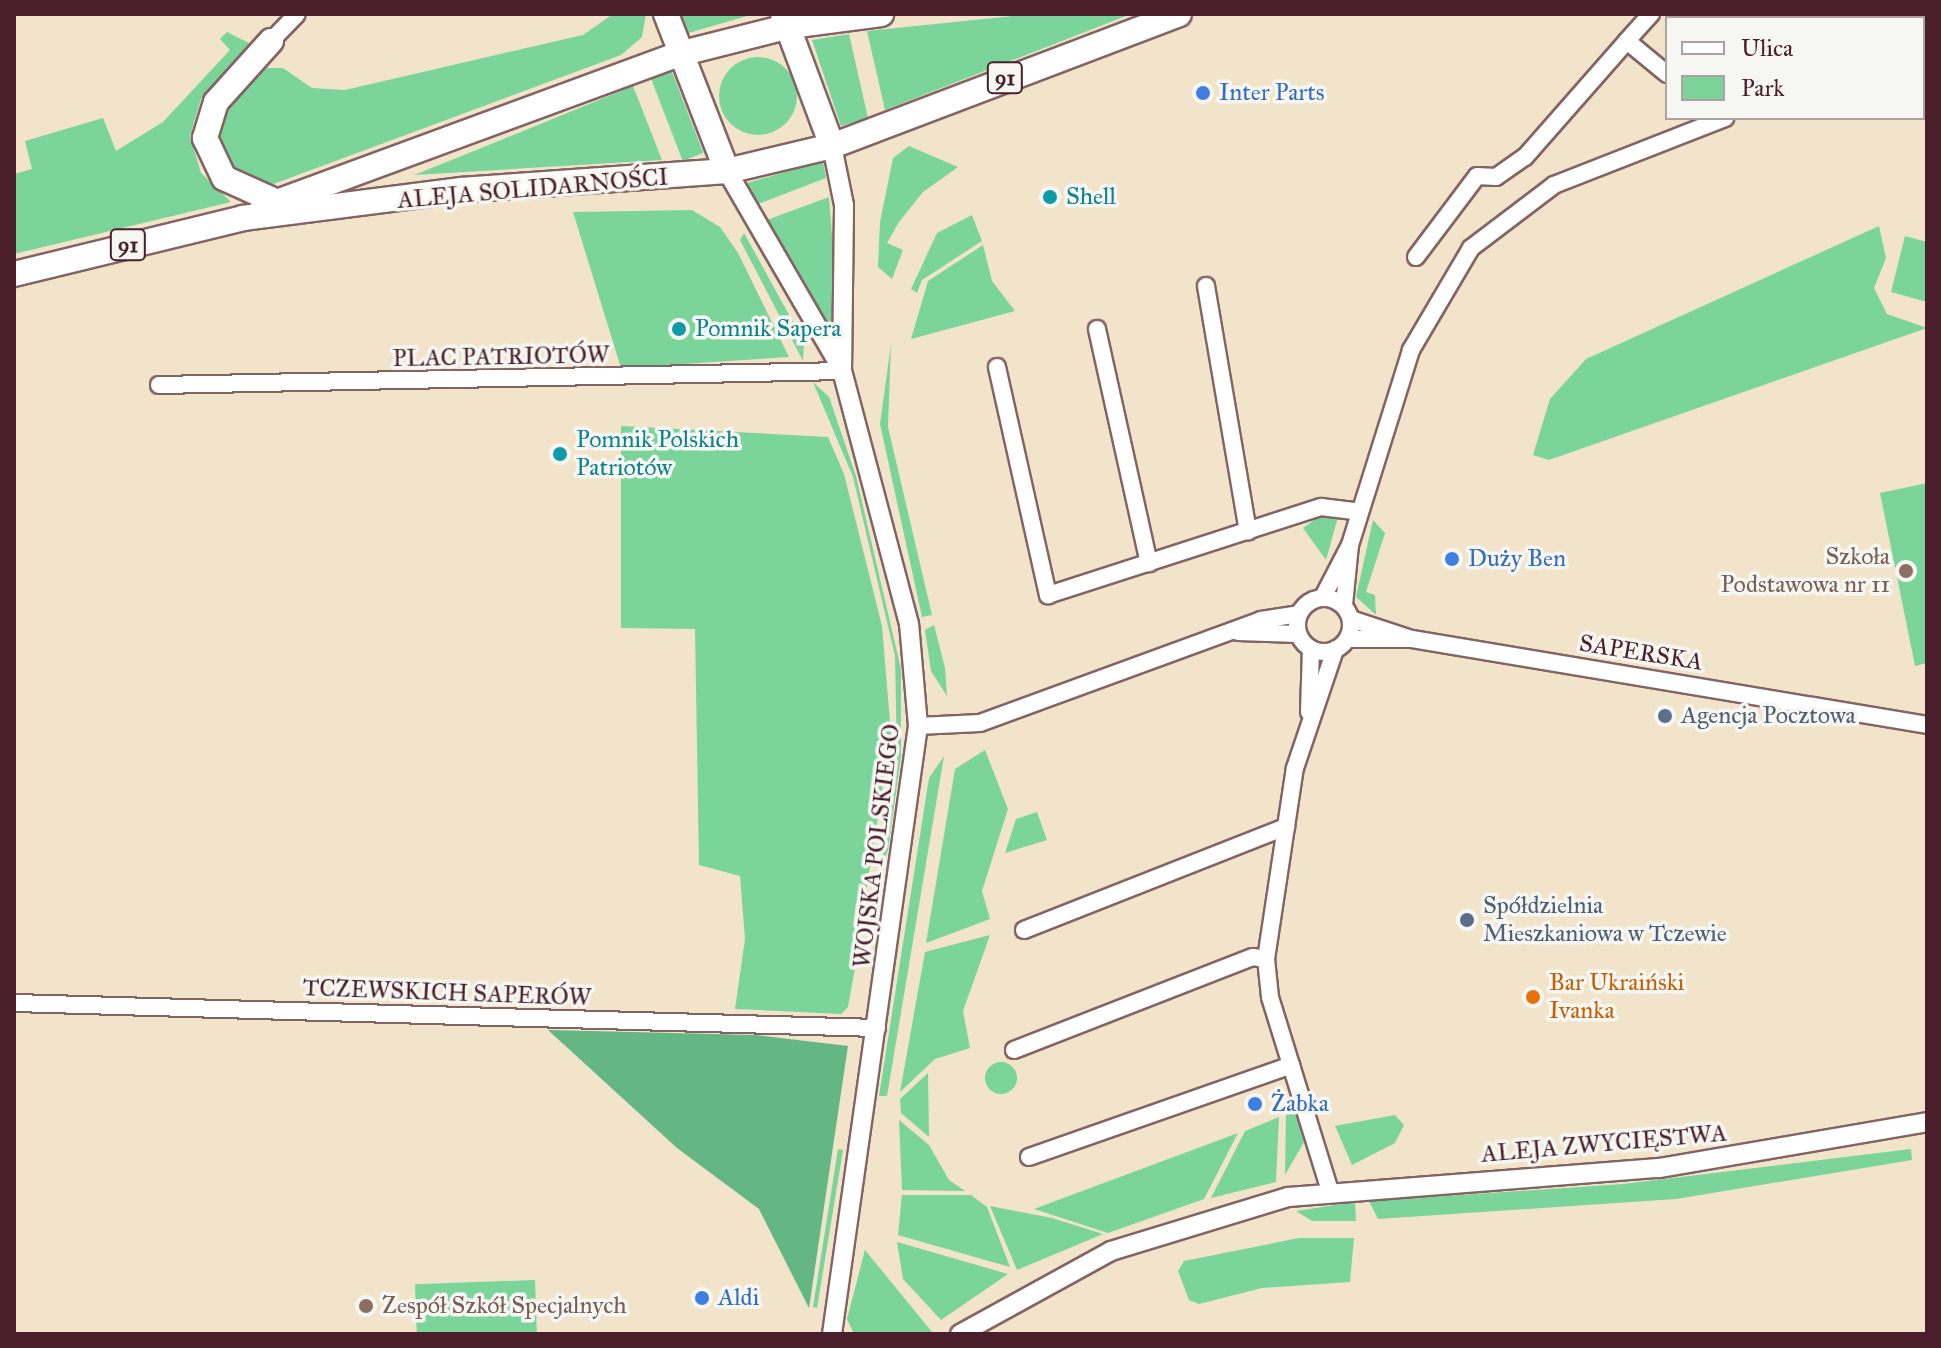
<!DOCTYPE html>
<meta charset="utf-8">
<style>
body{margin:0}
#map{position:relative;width:1941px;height:1348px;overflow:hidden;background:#f1e4cb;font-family:"IM FELL Great Primer",serif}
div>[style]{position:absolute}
.green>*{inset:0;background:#7bd49a;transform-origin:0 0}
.round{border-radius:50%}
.forest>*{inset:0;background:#64b682}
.roads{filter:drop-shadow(2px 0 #846463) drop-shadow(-2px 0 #846463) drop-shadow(0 2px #846463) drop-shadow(0 -2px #846463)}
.minor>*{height:16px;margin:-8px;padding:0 8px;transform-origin:8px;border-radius:8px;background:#fff}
.minor>.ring{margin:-8px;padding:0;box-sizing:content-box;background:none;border:16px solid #fff;border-radius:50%}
.tertiary>*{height:18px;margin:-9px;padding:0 9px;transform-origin:9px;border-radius:9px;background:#fff}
.primary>*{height:24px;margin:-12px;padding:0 12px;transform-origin:12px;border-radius:12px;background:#fff}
.dots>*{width:22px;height:22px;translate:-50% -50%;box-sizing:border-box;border:4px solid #f6f6f2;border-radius:50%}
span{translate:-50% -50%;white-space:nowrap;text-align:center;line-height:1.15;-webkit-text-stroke:7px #f6f6f2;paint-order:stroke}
.shield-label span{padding:2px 6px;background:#f6f6f2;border:2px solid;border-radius:6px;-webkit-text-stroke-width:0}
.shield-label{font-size:22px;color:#4a1f2b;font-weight:700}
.shop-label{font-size:24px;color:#366cbe}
.left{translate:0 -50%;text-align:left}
.street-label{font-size:24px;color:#4a1f2b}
.culture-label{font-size:24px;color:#0d838f}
.education-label{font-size:24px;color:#785e54}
.right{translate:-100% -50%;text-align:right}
.service-label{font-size:24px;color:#4e5e75}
.food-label{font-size:24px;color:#c56008}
.frame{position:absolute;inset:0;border:16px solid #4a1f2b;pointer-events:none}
.legend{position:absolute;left:1665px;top:16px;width:260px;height:104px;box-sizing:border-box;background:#f6f6f2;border:2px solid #b1a0a2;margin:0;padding:10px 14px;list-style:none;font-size:24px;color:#4a1f2b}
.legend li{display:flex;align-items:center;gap:16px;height:40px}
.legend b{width:40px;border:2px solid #b1a0a2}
</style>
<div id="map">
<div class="green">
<i style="clip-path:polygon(613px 14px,646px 14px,642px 37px,621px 55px,268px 186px,228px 171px,213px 132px,253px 72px,267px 68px,283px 68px,312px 88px,345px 90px,583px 35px)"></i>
<i style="clip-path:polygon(686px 14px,754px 14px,685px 34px,680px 16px)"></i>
<i style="clip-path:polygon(1032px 14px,1131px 14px,885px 110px,867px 31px)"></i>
<i style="clip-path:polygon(227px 32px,251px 44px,201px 99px,190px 136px,201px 173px,231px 202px,14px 254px,14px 174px,32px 169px,25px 141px,103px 118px,116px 151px,163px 122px,230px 50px,220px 39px)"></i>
<i style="clip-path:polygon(849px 34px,868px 118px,841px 126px,812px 40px)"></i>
<i class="round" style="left:719px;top:57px;width:78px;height:78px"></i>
<i style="left:671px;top:69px;width:90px;height:22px;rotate:69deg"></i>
<i style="clip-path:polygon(633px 86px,662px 160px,414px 175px,479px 149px)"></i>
<i style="clip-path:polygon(909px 146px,958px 167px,923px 192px,899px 222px,887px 243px,903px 250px,892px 279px,878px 267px,880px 222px,893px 158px)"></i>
<i style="clip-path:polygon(823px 161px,826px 178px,758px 204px,747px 183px)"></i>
<i style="clip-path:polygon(829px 197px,840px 341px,832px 341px,767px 220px)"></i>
<i style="clip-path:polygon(692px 210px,720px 227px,738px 253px,789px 357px,621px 368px,573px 212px)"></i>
<i style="clip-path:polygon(972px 215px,982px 241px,922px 280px,917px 293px,911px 289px,937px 233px)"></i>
<i style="clip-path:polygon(1879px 226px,1886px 258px,1874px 288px,1887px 314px,1927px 328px,1549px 460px,1533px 455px,1550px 399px,1586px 359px)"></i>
<i style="clip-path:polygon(744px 233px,804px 342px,803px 361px,740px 240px)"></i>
<i style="clip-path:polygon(1905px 236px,1927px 242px,1927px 302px,1891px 292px)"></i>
<i style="clip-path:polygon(983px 245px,992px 281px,1015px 311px,911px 339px,928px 281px)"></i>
<i style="clip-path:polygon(891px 344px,888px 427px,932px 615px,922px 617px,880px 424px)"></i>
<i style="clip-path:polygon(813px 382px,829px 397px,856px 476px,901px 669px,901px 756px,888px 850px,880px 871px,897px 757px,895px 656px,853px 477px)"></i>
<i style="clip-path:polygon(621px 426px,828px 437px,844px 474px,882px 626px,891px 734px,864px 905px,856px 904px,853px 926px,862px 928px,848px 1007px,841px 1014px,735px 1009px,745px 939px,740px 876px,699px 865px,695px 629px,621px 628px)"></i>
<i style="clip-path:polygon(1927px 483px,1927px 663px,1915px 666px,1880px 493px)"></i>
<i style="clip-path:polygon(1323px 514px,1338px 517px,1326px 560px,1303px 528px)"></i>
<i style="clip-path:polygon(1373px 520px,1385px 533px,1366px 592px,1375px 595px,1376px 615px,1356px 597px)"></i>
<i style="clip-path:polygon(934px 625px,945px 668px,947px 696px,931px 671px,925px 630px)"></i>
<i style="clip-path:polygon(985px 750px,1008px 809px,982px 891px,990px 919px,926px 943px,955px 769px)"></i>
<i style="clip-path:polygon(944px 756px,887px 1096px,879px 1096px,929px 778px)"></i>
<i style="clip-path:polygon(1037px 812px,1047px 840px,1005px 853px,1016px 819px)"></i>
<i style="clip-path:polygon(990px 935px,963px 1011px,970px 1048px,935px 1059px,900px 1092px,925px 952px)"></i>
<i class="round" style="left:985px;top:1062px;width:32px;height:32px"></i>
<i style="clip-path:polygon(928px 1073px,929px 1137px,901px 1113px,900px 1099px)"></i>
<i style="clip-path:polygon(1295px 1112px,1304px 1142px,1285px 1175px,1286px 1115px)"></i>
<i style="clip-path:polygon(1395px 1115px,1404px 1125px,1395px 1143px,1352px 1165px,1335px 1126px)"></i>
<i style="clip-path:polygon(1279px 1117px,1276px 1182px,1211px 1198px,1245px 1131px)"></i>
<i style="clip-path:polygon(899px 1120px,929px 1145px,949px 1180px,965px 1191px,902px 1190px)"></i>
<i style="clip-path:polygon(1238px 1133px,1204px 1199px,1108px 1233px,1034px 1209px)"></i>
<i style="clip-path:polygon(838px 1149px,843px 1150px,817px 1308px,813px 1307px)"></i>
<i style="clip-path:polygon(1911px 1149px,1912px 1160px,1676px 1199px,1378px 1219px,1369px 1201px,1623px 1184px)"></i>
<i style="clip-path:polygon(902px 1195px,971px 1195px,987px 1207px,1010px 1267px,898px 1235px)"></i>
<i style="clip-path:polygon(1355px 1202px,1356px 1221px,1312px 1221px,1296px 1211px)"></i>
<i style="clip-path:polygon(990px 1206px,1052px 1218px,1103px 1234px,1017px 1270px)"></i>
<i style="clip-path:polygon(1299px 1238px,1354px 1238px,1350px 1282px,1262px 1288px,1199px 1304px,1189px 1300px,1178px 1271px,1184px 1261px)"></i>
<i style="clip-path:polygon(897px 1242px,1008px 1274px,941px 1320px,903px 1279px)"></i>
<i style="clip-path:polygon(865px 1250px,932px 1332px,854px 1334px,847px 1319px)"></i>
<i style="left:535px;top:1280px;width:54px;height:120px;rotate:88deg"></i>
</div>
<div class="forest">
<i style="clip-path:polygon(548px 1030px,756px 1035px,848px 1046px,809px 1308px,759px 1209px,677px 1148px)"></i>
</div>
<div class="roads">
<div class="minor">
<i style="left:1651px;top:14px;width:36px;rotate:132deg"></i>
<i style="left:1627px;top:41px;width:52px;rotate:39.5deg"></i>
<i style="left:1787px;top:18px;width:5px;rotate:-53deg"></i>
<i style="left:1923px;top:24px;width:6px;rotate:-45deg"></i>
<i style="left:271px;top:41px;width:37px;rotate:-46deg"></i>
<i style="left:1923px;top:69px;width:4px"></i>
<i style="left:1416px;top:257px;width:101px;rotate:-53deg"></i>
<i style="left:1477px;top:176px;width:19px;rotate:3deg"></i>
<i style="left:1496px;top:177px;width:35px;rotate:-35deg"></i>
<i style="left:1525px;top:157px;width:154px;rotate:-48.7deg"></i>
<i style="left:1206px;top:286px;width:249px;rotate:80.3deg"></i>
<i style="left:1097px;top:329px;width:240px;rotate:77.5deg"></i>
<i style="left:997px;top:367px;width:234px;rotate:77.4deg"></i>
<i style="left:1048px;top:595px;width:287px;rotate:-17.9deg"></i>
<i style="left:1321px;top:507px;width:39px;rotate:7deg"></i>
<i style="left:159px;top:385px;width:683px;rotate:-1.17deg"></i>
<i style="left:1323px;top:597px;width:59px;rotate:-62.6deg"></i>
<i style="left:1350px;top:545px;width:204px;rotate:-72.6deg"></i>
<i style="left:1411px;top:350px;width:118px;rotate:-59.5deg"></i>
<i style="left:1471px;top:248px;width:104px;rotate:-37.2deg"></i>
<i style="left:1554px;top:185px;width:184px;rotate:-21.4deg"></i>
<i class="ring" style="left:1297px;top:598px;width:38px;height:38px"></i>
<i style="left:1344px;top:605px;width:60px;rotate:-84.3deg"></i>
<i style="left:1351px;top:619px;width:64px;rotate:18.2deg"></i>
<i style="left:1412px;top:639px;width:522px;rotate:9.48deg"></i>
<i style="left:1238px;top:632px;width:60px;rotate:1.9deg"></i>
<i style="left:1348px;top:639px;width:62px"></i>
<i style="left:1309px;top:712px;width:63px;rotate:-88.2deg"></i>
<i style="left:918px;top:726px;width:62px;rotate:-2.8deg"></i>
<i style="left:980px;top:723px;width:299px;rotate:-20.1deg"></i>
<i style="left:1261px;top:620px;width:38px;rotate:-9deg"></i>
<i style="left:1024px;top:930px;width:282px;rotate:-21.5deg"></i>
<i style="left:14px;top:1003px;width:863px;rotate:1.66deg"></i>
<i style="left:1014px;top:1050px;width:256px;rotate:-21.3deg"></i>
<i style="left:1253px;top:957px;width:13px;rotate:9deg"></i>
<i style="left:1029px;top:1157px;width:278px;rotate:-19.3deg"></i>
<i style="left:1330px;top:1191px;width:203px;rotate:-107.2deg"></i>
<i style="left:1270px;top:997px;width:38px;rotate:-96deg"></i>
<i style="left:1266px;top:959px;width:193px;rotate:-81.4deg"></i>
<i style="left:1295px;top:768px;width:125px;rotate:-71.3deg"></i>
</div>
<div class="tertiary">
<i style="left:727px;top:171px;width:228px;rotate:59.9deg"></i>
<i style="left:832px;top:1334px;width:614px;rotate:-81.95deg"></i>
<i style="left:918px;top:726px;width:102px;rotate:-95deg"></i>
<i style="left:909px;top:624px;width:262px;rotate:-104.8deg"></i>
<i style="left:842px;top:371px;width:166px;rotate:-89.3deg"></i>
<i style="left:844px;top:205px;width:60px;rotate:-101.5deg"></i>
<i style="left:960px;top:1334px;width:172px;rotate:-28.8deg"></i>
<i style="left:1111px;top:1251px;width:185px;rotate:-17deg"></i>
<i style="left:1288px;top:1197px;width:372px;rotate:-4.5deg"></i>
<i style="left:1659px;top:1168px;width:272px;rotate:-9.7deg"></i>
</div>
<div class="primary">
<i style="left:666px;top:14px;width:168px;rotate:68.8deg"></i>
<i style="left:783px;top:14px;width:141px;rotate:69.6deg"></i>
<i style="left:271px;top:41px;width:82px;rotate:132deg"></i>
<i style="left:216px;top:102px;width:38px;rotate:107deg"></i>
<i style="left:205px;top:138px;width:44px;rotate:64.6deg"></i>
<i style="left:224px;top:178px;width:56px;rotate:24.3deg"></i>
<i style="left:263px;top:207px;width:443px;rotate:-20.2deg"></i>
<i style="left:679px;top:54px;width:114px;rotate:-14.2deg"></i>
<i style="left:790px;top:26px;width:92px;rotate:-7.5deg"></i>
<i style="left:14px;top:274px;width:236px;rotate:-13.7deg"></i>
<i style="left:243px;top:218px;width:220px;rotate:-7.3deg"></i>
<i style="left:461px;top:190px;width:267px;rotate:-4.1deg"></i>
<i style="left:727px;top:171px;width:108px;rotate:-13.4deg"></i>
<i style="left:832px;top:146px;width:371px;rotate:-20.8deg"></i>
</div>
</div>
<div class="dots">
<i style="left:1203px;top:93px;background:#3f7fe0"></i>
<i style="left:1050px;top:197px;background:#0f9aa8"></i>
<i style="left:679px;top:329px;background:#0f9aa8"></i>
<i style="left:560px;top:454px;background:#0f9aa8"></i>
<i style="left:1452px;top:559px;background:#3f7fe0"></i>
<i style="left:1906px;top:571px;background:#8d6e63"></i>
<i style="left:1665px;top:716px;background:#5c6f8a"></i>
<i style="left:1467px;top:920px;background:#5c6f8a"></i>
<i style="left:1533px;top:997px;background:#e8710a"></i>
<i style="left:1255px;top:1104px;background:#3f7fe0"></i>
<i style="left:702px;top:1298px;background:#3f7fe0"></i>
<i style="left:366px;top:1306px;background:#8d6e63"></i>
</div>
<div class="shield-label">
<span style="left:1005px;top:78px">91</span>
<span style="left:128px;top:245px">91</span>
</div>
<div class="shop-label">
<span class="left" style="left:1219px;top:93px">Inter Parts</span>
<span class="left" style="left:1468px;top:559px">Duży Ben</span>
<span class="left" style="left:1271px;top:1104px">Żabka</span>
<span class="left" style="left:718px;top:1298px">Aldi</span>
</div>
<div class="street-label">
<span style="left:533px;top:189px;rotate:-5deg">ALEJA SOLIDARNOŚCI</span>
<span style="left:501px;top:357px;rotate:-1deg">PLAC PATRIOTÓW</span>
<span style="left:1641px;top:653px;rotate:9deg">SAPERSKA</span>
<span style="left:877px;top:846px;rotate:-83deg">WOJSKA POLSKIEGO</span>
<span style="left:447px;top:993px;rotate:2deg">TCZEWSKICH SAPERÓW</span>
<span style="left:1604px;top:1144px;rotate:-5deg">ALEJA ZWYCIĘSTWA</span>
</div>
<div class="culture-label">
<span class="left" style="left:1066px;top:197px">Shell</span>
<span class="left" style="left:695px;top:329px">Pomnik Sapera</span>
<span class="left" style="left:576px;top:454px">Pomnik Polskich<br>Patriotów</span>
</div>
<div class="education-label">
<span class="right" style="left:1890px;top:571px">Szkoła<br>Podstawowa nr 11</span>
<span class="left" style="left:382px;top:1306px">Zespół Szkół Specjalnych</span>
</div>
<div class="service-label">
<span class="left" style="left:1681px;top:716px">Agencja Pocztowa</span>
<span class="left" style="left:1483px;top:920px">Spółdzielnia<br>Mieszkaniowa w Tczewie</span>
</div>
<div class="food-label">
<span class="left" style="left:1549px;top:997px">Bar Ukraiński<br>Ivanka</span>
</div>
<div class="frame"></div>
<ul class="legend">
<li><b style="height:10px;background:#fff"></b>Ulica</li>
<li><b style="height:22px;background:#7bd49a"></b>Park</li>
</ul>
</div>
